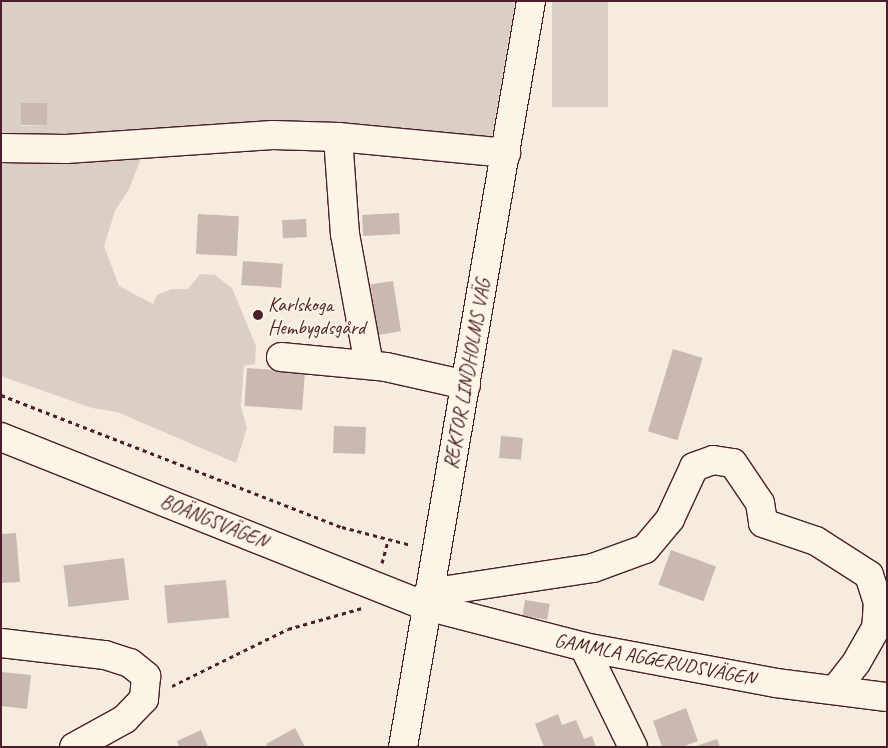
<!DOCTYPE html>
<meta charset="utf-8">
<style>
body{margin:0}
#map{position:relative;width:888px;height:748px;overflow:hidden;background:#f5ecde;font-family:Caveat,sans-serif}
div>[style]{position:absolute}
.green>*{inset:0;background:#dbcec4;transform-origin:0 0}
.building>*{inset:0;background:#cab9b1;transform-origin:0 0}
.path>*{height:3px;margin-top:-1.5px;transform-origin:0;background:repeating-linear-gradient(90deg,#4a1f2b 0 4px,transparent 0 8px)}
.roads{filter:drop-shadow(1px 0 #4a1f2b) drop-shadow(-1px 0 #4a1f2b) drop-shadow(0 1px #4a1f2b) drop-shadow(0 -1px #4a1f2b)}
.minor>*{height:28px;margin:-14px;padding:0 14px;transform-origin:14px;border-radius:14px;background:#fcf5e5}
.dots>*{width:14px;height:14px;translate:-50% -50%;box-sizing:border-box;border:2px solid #fcf5e5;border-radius:50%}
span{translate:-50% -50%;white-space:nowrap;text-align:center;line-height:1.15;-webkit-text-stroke:4px #fcf5e5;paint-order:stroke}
.poi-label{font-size:20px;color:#4a1f2b}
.left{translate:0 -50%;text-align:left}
.street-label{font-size:20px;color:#4a1f2b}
.frame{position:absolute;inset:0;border:2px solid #4a1f2b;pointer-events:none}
</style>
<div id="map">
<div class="green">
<i style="clip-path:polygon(evenodd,2px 1px,509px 1px,515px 3px,492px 137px,289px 123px,138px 129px,69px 137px,1px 139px,2px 1px,21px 104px,47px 104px,46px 125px,21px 126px,21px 104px)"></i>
<i style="left:552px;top:1px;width:56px;height:106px"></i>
<i style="clip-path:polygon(142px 156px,129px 189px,115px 211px,104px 246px,119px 286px,153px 304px,157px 295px,172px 289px,188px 289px,200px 274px,215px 275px,232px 288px,256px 346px,255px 364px,244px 366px,241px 407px,247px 428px,236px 463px,117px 412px,92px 408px,1px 376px,1px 162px)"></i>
</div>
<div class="building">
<i style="left:47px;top:103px;width:22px;height:26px;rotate:90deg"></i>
<i style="left:399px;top:213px;width:21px;height:37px;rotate:87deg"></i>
<i style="left:198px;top:214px;width:41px;height:40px;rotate:3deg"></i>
<i style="left:306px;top:219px;width:18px;height:24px;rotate:87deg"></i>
<i style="left:243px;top:261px;width:40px;height:24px;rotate:4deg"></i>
<i style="left:393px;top:281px;width:51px;height:23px;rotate:81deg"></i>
<i style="left:673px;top:349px;width:31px;height:86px;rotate:17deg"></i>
<i style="left:247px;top:368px;width:58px;height:38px;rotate:4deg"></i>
<i style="left:334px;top:426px;width:32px;height:27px;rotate:2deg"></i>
<i style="left:501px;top:436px;width:22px;height:22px;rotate:5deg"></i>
<i style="clip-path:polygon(16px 533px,20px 582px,1px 583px,1px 534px)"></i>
<i style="left:671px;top:550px;width:48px;height:37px;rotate:20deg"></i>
<i style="left:124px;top:558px;width:42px;height:61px;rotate:83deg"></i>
<i style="left:226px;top:580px;width:38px;height:62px;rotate:85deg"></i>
<i style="left:525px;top:600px;width:25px;height:16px;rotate:9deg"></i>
<i style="clip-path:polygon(1px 672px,31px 675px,27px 709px,1px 706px)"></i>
<i style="clip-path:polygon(686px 708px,698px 741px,682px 747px,662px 747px,653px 721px)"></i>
<i style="clip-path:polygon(558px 714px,562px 725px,576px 720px,584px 739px,592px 736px,596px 747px,544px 747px,535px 724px)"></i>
<i style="clip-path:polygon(295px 728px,305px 747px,268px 747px,266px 744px)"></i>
<i style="clip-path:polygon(201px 730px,208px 747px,179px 747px,177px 741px)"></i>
<i style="clip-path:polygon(717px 739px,720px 747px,696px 747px,696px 746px)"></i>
</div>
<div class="path">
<i style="left:1px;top:395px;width:366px;rotate:21.2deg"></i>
<i style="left:342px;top:527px;width:71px;rotate:14.6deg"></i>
<i style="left:382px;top:563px;width:23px;rotate:-75deg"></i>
<i style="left:172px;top:686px;width:129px;rotate:-26.2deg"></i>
<i style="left:288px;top:629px;width:77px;rotate:-15.8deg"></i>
</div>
<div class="roads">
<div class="minor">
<i style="left:338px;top:137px;width:97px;rotate:85.9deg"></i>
<i style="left:345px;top:234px;width:133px;rotate:79.6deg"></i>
<i style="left:1px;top:148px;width:65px;rotate:0.9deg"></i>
<i style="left:66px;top:149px;width:207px;rotate:-3.9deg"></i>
<i style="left:273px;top:135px;width:65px;rotate:1.8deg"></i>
<i style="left:338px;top:137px;width:169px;rotate:5.4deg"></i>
<i style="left:281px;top:357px;width:105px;rotate:5.4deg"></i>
<i style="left:386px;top:367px;width:82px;rotate:12.7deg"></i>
<i style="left:1px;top:437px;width:457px;rotate:21.7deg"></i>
<i style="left:426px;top:606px;width:163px;rotate:14.5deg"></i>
<i style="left:584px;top:647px;width:195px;rotate:10.6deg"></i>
<i style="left:776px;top:683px;width:112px;rotate:7.2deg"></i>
<i style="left:428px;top:593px;width:167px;rotate:-8.6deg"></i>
<i style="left:593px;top:568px;width:55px;rotate:-20.1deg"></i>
<i style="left:645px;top:549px;width:39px;rotate:-50deg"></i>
<i style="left:670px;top:519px;width:57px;rotate:-65.2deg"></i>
<i style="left:694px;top:467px;width:20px;rotate:-20deg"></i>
<i style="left:713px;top:460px;width:20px;rotate:9deg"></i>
<i style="left:733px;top:463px;width:48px;rotate:56deg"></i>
<i style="left:760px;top:503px;width:20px;rotate:81deg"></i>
<i style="left:763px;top:523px;width:56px;rotate:18.8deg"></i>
<i style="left:816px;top:541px;width:63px;rotate:32.7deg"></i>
<i style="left:869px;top:575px;width:28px;rotate:72deg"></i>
<i style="left:878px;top:602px;width:26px;rotate:94deg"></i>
<i style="left:876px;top:628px;width:40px;rotate:119.7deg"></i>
<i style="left:856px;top:663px;width:34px;rotate:128deg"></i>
<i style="left:1px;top:643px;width:105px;rotate:6.6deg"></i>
<i style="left:105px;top:655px;width:26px;rotate:18deg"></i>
<i style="left:130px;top:663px;width:21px;rotate:39deg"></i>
<i style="left:146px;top:676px;width:23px;rotate:95deg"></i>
<i style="left:144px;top:699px;width:28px;rotate:134deg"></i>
<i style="left:125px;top:719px;width:58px;rotate:151.2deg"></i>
<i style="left:584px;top:647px;width:111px;rotate:63.9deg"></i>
<i style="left:403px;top:747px;width:757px;rotate:-80.26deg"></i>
</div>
</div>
<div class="dots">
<i style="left:258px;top:315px;background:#4a1f2b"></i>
</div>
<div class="poi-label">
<span class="left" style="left:268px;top:316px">Karlskoga<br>Hembygdsgård</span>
</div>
<div class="street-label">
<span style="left:467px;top:374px;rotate:-80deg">REKTOR LINDHOLMS VÄG</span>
<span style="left:214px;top:521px;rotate:22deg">BOÄNGSVÄGEN</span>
<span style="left:655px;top:659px;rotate:11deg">GAMMLA AGGERUDSVÄGEN</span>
</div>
<div class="frame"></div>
</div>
